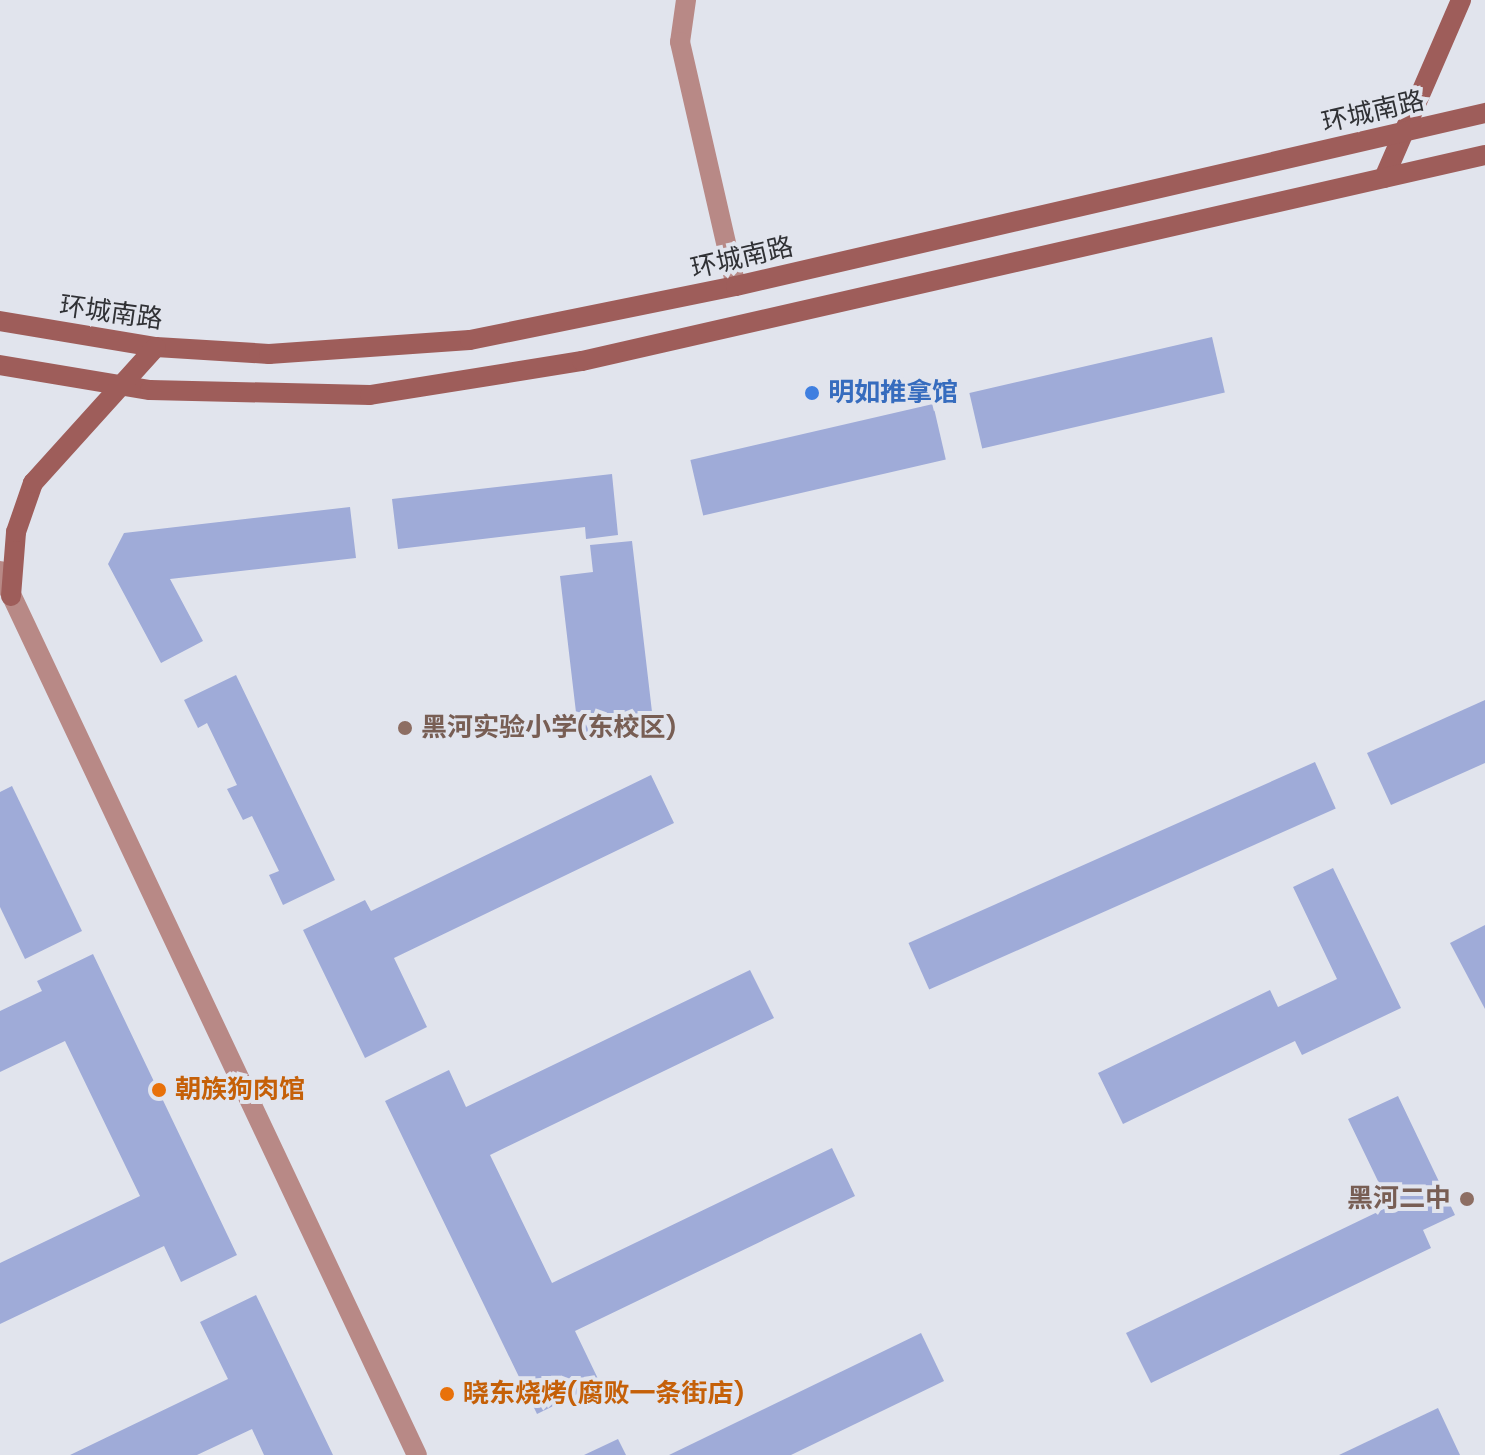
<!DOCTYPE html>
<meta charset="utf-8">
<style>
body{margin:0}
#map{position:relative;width:1485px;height:1455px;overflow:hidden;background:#e1e4ed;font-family:"DM Sans","Noto Sans SC",sans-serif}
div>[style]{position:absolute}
.building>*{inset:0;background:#9fabd8;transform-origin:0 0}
.street>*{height:20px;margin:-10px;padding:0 10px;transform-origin:10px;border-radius:10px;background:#b88986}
.secondary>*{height:20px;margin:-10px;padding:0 10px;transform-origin:10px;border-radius:10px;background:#9e5d5a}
.dots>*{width:22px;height:22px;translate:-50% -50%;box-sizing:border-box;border:4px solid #e1e4ed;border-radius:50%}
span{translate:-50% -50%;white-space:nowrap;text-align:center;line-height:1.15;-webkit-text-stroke:8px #e1e4ed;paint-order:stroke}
.street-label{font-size:26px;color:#303135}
.shop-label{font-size:26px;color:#366cbe;font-weight:700}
.left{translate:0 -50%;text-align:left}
.education-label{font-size:26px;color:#785e54;font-weight:700}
.right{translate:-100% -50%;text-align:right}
.food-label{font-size:26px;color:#c56008;font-weight:700}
</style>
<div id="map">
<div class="building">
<i style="left:1212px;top:337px;width:57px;height:249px;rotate:77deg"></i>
<i style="left:933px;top:404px;width:57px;height:249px;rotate:77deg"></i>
<i style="clip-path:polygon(612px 474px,618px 535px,586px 539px,585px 527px,398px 549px,392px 499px)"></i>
<i style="clip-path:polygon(350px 507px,356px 558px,170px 579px,203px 641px,161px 663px,108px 564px,124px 533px)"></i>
<i style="clip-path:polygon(632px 541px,654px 729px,579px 738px,560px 576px,593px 572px,590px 545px)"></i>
<i style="clip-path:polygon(236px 675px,335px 880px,283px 905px,269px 875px,279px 871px,252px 816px,243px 820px,227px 789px,237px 785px,207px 723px,198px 728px,184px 700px)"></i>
<i style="clip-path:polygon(1485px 700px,1485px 763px,1391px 805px,1367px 753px)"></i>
<i style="left:1315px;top:762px;width:51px;height:445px;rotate:66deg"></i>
<i style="clip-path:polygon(651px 775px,674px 823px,394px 958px,427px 1027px,365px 1058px,303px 930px,365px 900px,371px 911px)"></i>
<i style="clip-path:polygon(12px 786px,82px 931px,25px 959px,0 907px,0 792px)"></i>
<i style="clip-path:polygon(1333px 868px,1401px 1008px,1302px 1055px,1295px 1041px,1123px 1124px,1098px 1073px,1270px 990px,1278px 1007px,1337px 979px,1293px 887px)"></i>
<i style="clip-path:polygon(1485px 925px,1485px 1009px,1450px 943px)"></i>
<i style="clip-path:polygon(93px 954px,237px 1255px,181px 1282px,164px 1246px,0 1324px,0 1263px,140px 1196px,65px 1041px,0 1072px,0 1011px,42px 991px,37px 981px)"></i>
<i style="clip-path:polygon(750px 970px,774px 1018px,490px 1155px,552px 1283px,832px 1148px,855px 1196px,575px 1331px,600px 1383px,537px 1414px,385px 1101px,449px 1070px,466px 1107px)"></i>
<i style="clip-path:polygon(1398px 1096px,1455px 1215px,1423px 1230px,1431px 1248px,1151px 1383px,1126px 1333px,1390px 1206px,1348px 1119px)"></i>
<i style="clip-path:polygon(256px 1295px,333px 1455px,264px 1455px,252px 1429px,197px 1455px,70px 1455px,228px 1379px,200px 1322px)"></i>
<i style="clip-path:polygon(921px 1333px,944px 1381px,791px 1455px,669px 1455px)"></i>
<i style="clip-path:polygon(1438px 1408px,1460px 1455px,1339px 1455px)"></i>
<i style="clip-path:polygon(618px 1439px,626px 1455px,584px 1455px)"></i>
</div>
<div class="street">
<i style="left:686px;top:0;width:42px;rotate:98.1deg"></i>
<i style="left:680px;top:42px;width:250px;rotate:77.1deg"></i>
<i style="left:0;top:571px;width:977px;rotate:64.75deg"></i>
</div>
<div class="secondary">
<i style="left:1384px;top:178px;width:194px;rotate:-66.6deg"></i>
<i style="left:0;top:321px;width:158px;rotate:9.5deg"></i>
<i style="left:156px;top:347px;width:113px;rotate:3.5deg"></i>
<i style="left:269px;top:354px;width:201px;rotate:-4deg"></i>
<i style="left:470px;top:340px;width:271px;rotate:-11.5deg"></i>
<i style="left:736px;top:286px;width:769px;rotate:-13.01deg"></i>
<i style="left:0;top:365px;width:152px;rotate:9.5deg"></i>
<i style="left:150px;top:390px;width:220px;rotate:1.3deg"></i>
<i style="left:370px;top:395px;width:215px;rotate:-9.1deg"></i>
<i style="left:582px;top:361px;width:926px;rotate:-12.85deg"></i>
<i style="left:11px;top:596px;width:64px;rotate:-85.5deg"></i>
<i style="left:16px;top:532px;width:52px;rotate:-70.9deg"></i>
<i style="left:33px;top:483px;width:183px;rotate:-47.9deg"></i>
</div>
<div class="dots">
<i style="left:812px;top:393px;background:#3f7fe0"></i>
<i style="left:405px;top:728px;background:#8d6e63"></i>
<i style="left:159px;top:1090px;background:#e8710a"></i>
<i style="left:1467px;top:1199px;background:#8d6e63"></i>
<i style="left:447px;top:1394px;background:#e8710a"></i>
</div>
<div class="street-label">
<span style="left:1373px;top:112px;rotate:-13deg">环城南路</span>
<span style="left:742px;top:258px;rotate:-13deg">环城南路</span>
<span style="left:111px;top:313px;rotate:8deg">环城南路</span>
</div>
<div class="shop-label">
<span class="left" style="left:828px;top:393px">明如推拿馆</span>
</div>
<div class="education-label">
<span class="left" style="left:421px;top:728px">黑河实验小学(东校区)</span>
<span class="right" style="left:1451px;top:1199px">黑河二中</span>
</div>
<div class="food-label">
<span class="left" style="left:175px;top:1090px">朝族狗肉馆</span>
<span class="left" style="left:463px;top:1394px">晓东烧烤(腐败一条街店)</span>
</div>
</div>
